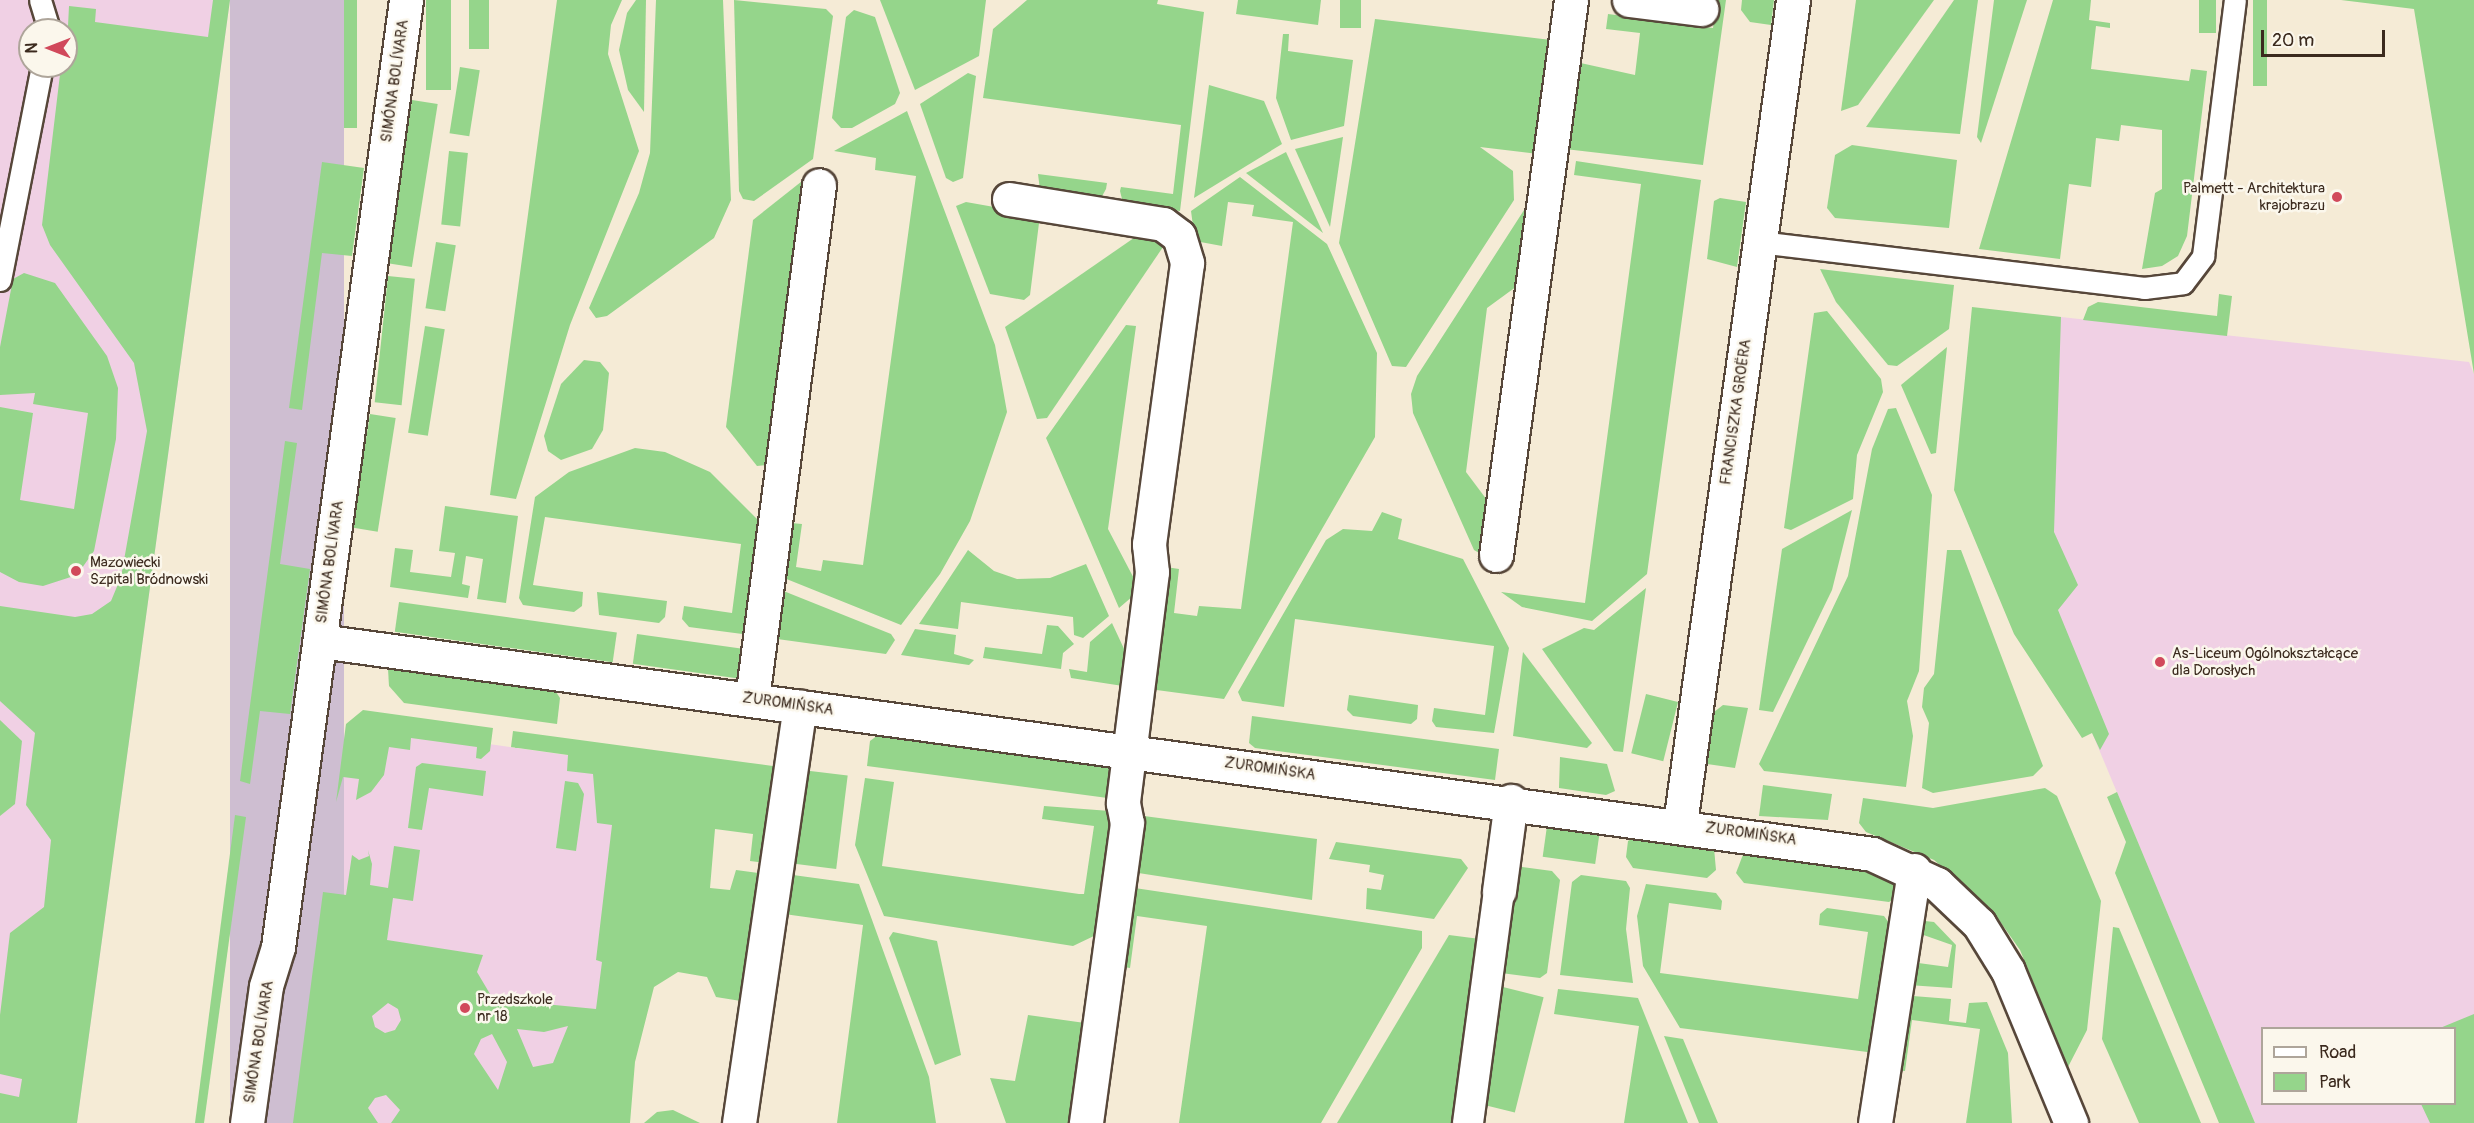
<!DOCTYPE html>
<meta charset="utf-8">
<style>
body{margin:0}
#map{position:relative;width:2474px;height:1123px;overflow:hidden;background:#f5ebd6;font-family:Pangolin,sans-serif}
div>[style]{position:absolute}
.built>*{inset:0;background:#f0d0e4;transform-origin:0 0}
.industrial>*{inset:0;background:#cebed1;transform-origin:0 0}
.green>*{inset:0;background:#95d58b;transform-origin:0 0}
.roads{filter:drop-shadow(2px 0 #57473a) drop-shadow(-2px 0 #57473a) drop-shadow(0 2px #57473a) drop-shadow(0 -2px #57473a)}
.service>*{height:21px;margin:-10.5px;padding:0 10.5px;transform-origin:10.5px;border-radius:10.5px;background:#fff}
.pedestrian>*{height:30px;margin:-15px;padding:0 15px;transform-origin:15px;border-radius:15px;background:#fff}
.minor>*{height:33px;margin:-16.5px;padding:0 16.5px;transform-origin:16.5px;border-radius:16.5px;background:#fff}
.dots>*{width:16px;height:16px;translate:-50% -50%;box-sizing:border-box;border:3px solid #fbf7ec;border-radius:50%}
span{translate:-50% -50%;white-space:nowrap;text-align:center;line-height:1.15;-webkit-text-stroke:5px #fbf7ec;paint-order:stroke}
.street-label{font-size:15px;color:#3b2a1e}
.poi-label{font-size:15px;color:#3b2a1e}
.right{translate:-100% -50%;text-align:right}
.left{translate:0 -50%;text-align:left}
.legend{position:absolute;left:2261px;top:1027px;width:195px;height:78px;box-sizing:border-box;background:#fbf7ec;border:2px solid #aea59a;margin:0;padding:8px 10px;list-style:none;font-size:18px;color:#3b2a1e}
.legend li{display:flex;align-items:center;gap:12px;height:30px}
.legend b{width:30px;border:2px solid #aea59a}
.north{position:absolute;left:18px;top:18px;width:60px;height:60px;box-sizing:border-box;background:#fbf7ec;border:2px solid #aea59a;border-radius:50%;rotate:270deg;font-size:16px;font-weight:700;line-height:24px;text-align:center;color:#3b2a1e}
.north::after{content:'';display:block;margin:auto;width:21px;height:27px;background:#d1495b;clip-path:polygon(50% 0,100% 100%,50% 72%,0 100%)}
.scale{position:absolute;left:2261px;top:30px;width:124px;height:27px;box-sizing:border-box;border:3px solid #3b2a1e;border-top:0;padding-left:8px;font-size:18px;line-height:21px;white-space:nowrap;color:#3b2a1e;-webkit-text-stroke:4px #fbf7ec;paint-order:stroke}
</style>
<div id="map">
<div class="built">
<i style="clip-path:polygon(evenodd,0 0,230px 0,77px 1123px,0 1123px,0 0,30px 30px,66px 30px,66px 66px,30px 66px,30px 30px)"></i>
<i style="clip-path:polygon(evenodd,2043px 315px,2469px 362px,2474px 374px,2474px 1123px,2255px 1123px,2012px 541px,2043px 315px,2262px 1028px,2454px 1028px,2454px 1104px,2262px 1104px,2262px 1028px)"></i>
<i style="left:346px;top:724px;width:311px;height:403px;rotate:8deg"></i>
</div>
<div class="industrial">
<i style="left:230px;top:0;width:114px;height:1133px"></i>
</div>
<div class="green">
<i style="clip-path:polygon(213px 0,230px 0,77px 1123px,0 1123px,0 1093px,19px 1097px,22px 1079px,0 1074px,0 1015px,10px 933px,44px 907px,51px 840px,26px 805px,35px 733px,0 701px,0 606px,75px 617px,92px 614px,111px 601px,121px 577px,147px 431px,134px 363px,50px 245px,42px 225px,61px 66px,66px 66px,69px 6px,96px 9px,95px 22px,208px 37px)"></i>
<i style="left:344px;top:0;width:13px;height:128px"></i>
<i style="left:426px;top:0;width:25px;height:90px"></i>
<i style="left:469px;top:0;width:20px;height:49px"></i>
<i style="clip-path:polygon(557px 0,622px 0,611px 25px,608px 54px,639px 151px,570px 325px,516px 499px,490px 495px)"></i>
<i style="clip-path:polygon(646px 0,644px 112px,628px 90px,619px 50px,627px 13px,636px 0)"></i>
<i style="clip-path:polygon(656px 0,723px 0,731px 200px,714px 238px,607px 316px,596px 318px,589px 308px,639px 193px,650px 153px)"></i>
<i style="clip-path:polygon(734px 0,826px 9px,833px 16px,813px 159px,754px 201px,743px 199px,739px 191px)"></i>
<i style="clip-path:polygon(880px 0,986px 0,979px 56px,915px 90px)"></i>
<i style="clip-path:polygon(1027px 0,1158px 0,1157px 4px,1204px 12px,1180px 211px,1123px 203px,1120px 191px,1121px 187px,1173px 194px,1181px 125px,983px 98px,993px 29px)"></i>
<i style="clip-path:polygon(1238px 0,1321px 0,1318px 25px,1236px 14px)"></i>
<i style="left:1340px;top:0;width:21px;height:28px"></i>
<i style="clip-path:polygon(1717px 0,1726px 0,1703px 165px,1565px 149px,1576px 62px,1635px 75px,1640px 33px,1606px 29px,1608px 14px,1713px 28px)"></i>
<i style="clip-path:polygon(1742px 0,1774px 0,1771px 25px,1750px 22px,1741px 10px)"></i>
<i style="clip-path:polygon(1856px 0,1934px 0,1858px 105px,1841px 111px)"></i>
<i style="clip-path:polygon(1954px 0,1978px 0,1960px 134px,1866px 127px)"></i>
<i style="clip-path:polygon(1994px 0,2027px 0,1981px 143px,1977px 137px)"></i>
<i style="clip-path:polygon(2053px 0,2091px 0,2089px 20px,2110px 23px,2110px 28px,2096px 26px,2091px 69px,2189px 81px,2191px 69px,2207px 71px,2187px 236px,2178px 256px,2162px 266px,2142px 269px,2155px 193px,2162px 189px,2162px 130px,2121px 125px,2119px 141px,2096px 138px,2091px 187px,2069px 184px,2060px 259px,1979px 249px)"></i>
<i style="left:2199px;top:0;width:17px;height:33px"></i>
<i style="left:2253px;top:0;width:14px;height:86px"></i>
<i style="clip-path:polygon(2341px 0,2474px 0,2474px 374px,2414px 9px)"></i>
<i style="clip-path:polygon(854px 10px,875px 17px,900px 93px,895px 104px,852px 128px,841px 128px,832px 118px,846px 17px)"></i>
<i style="clip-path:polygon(1375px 19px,1551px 40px,1538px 154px,1480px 147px,1513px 171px,1514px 200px,1406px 367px,1392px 366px,1339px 243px)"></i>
<i style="clip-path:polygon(1283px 34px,1289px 34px,1288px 51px,1353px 60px,1344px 126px,1291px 140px,1276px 98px)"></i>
<i style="left:460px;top:67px;width:20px;height:67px;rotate:9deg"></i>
<i style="clip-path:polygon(968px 73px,976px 76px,963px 178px,953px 182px,946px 178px,920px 104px)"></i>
<i style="clip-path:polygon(1209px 85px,1264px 101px,1282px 144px,1194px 198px)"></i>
<i style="left:412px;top:100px;width:26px;height:165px;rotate:9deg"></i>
<i style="clip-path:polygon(907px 111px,995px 345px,1007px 412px,970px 521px,940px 574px,901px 625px,784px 578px,791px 523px,802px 524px,796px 567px,821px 571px,823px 560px,863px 565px,916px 176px,875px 170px,876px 158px,834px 151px)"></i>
<i style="clip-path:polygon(1343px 137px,1330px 227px,1295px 149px)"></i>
<i style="clip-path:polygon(1852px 145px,1957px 160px,1949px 228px,1835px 218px,1827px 208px,1835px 155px)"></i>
<i style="left:449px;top:151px;width:19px;height:74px;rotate:6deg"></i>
<i style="clip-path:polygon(1286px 152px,1323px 233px,1246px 173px)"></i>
<i style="clip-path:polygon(1576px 161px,1701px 180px,1647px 574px,1592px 621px,1522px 607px,1501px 592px,1585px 603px,1641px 184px,1574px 175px)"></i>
<i style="clip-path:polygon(322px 162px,364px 168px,352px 256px,322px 253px,302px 410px,289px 408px)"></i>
<i style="clip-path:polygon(811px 174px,768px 465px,757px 466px,726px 427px,753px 220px)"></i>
<i style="clip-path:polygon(1038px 174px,1107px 183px,1106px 189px,1100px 200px,1040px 190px)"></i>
<i style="clip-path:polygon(1240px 177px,1327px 244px,1377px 353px,1375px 437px,1224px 699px,1149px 689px,1166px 567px,1179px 569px,1174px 613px,1197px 616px,1199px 606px,1241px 609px,1293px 222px,1252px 216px,1254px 205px,1228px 202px,1222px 246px,1195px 241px,1191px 211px)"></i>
<i style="clip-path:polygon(1720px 198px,1746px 202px,1737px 267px,1707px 259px,1714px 201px)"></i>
<i style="clip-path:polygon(966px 202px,1040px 215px,1030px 295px,1024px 300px,990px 294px,956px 206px)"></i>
<i style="clip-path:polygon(1526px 207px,1524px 281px,1487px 308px,1466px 472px,1493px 508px,1481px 554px,1474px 550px,1413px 413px,1411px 394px,1417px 376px)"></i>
<i style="clip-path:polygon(1144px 231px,1165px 244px,1047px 418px,1037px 419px,1005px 327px)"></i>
<i style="left:436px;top:242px;width:20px;height:67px;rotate:9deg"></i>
<i style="clip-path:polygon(1820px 269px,1954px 285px,1949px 329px,1897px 366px,1888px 365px,1836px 302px)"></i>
<i style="clip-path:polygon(24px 273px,55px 283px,107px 356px,118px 388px,116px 439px,94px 551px,77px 575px,43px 586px,19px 582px,0 572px,0 407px,33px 413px,20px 500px,74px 509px,88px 413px,33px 404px,35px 393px,0 395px,0 347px,13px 279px)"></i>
<i style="left:388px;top:276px;width:27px;height:127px;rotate:6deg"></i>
<i style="clip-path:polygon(2219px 294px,2232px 296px,2227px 336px,2083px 320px,2088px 307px,2098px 302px,2217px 316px)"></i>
<i style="clip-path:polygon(1972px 307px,2061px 317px,2054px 532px,2078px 585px,2058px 610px,2109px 734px,2100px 750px,2092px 733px,2082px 738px,2014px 634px,1954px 490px)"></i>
<i style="clip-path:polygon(1827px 311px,1881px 379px,1883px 392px,1857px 455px,1853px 499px,1791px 530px,1784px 528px,1814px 313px)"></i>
<i style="clip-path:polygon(1126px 325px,1136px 326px,1108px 529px,1140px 590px,1119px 608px,1046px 438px)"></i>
<i style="left:425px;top:326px;width:20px;height:108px;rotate:9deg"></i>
<i style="clip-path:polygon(1947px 347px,1936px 453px,1931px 454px,1901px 385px)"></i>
<i style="clip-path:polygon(584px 360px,600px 362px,609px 373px,603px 430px,592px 449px,561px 460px,548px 451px,544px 436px,561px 384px)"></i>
<i style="clip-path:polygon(1896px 408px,1932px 495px,1919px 671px,1907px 701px,1913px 736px,1906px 787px,1764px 771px,1759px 764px,1848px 576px,1872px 449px,1888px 409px)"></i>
<i style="left:370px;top:414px;width:26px;height:115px;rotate:9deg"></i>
<i style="clip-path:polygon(285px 441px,297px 443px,280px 564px,310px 569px,290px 714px,260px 711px,250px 784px,240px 781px)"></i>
<i style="clip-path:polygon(635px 448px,665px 452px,710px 472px,765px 527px,750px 635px,689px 627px,682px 619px,684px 606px,732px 613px,741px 544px,545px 517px,533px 585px,583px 592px,582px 606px,574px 612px,523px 605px,519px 598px,535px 497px,569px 472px)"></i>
<i style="clip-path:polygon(445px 506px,518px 516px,506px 603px,477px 599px,483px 559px,466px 556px,462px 584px,470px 586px,468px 598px,390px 587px,395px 548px,413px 550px,410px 572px,451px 577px,455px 553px,439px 551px)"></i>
<i style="clip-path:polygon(1852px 510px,1832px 590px,1773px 712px,1759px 710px,1782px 549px)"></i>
<i style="clip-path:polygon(1382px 512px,1402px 519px,1398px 539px,1463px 559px,1509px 648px,1494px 733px,1436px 727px,1432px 721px,1434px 708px,1485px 715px,1494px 646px,1295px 619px,1284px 707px,1242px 701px,1238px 692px,1326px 540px,1343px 529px,1372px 531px)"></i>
<i style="clip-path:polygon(968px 550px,994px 571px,1017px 579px,1050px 578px,1086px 564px,1109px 616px,1083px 638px,1074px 635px,1073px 617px,961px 602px,958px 629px,919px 624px)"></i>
<i style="clip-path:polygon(1947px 550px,1961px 550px,2043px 766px,2033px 776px,1933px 793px,1922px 788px,1929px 723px,1922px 707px,1924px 688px,1934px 674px)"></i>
<i style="clip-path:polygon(776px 588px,891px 634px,895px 640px,886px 654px,770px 638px)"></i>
<i style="clip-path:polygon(1646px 588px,1623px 752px,1614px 751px,1542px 649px,1584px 628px,1594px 630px)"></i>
<i style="clip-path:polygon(597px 592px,667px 601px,665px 617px,659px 623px,599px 615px)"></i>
<i style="left:399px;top:602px;width:220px;height:30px;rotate:8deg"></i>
<i style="clip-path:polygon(1112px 623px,1132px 666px,1123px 686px,1071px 678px,1069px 669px,1087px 672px,1090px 642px)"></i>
<i style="clip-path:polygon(1047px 625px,1058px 626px,1074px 644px,1063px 653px,1061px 669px,983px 658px,985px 647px,1042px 654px)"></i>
<i style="clip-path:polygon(915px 629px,956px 635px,954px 654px,974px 660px,969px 665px,901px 655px)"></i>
<i style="left:637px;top:634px;width:112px;height:30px;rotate:8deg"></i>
<i style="clip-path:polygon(1523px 652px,1592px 743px,1587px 748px,1513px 736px)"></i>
<i style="clip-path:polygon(388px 669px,556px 692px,560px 698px,557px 724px,404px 703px,389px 686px)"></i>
<i style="left:1646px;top:694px;width:33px;height:61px;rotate:14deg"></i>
<i style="clip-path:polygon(1349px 695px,1418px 705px,1417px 719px,1411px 724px,1353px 716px,1347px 710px)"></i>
<i style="clip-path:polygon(1723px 705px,1748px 708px,1735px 768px,1707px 764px,1714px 712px)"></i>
<i style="clip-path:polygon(363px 710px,493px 728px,490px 751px,481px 759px,476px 758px,477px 747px,411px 738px,410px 750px,389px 747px,384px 775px,371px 792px,356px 800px,359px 779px,343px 777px,336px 802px,346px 724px)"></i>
<i style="clip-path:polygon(1252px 716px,1499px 749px,1495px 780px,1255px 748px,1249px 743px)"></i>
<i style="clip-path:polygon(0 720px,22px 741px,15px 804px,0 816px)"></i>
<i style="clip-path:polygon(evenodd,513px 731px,780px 767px,766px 863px,750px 861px,753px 834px,715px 829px,710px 888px,730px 890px,736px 870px,765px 874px,747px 1002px,716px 997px,707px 977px,678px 972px,654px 987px,635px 1062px,630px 1123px,391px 1123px,400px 1110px,386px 1095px,375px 1098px,368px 1108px,378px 1123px,293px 1123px,323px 892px,346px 895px,352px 855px,359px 860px,369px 856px,368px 850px,372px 864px,370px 885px,388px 888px,394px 846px,420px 850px,413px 901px,393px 898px,387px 940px,483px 955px,477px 972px,493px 999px,596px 1009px,602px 962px,596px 960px,612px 825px,597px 823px,593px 774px,567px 771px,568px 755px,511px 747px,513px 731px,388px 1003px,398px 1009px,401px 1020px,395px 1030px,385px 1033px,375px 1027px,372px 1016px,388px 1003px,513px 731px,568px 1026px,553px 1063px,533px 1067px,517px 1029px,544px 1032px,568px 1026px,513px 731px,492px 1034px,507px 1062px,498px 1090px,474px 1054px,481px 1039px,492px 1034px)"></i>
<i style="clip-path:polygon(878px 735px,1117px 768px,1115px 799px,867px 766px,870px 741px)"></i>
<i style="clip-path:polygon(1560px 757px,1607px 764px,1615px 791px,1606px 795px,1559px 788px)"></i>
<i style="clip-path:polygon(422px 763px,486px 771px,483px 796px,429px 788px,422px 830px,408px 828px,416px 767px)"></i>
<i style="left:802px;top:770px;width:46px;height:94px;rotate:7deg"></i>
<i style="clip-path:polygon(865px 778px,894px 782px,882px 866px,1079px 894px,1084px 894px,1094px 826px,1042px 819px,1044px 806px,1110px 811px,1119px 825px,1096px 935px,1073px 946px,884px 916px,855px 845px)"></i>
<i style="clip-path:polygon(565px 781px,578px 783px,584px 794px,576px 851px,556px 848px)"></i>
<i style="clip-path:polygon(1763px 785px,1832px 794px,1828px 820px,1759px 816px)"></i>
<i style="clip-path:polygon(2045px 788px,2057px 796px,2101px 901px,2087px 1030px,2068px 1067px,2020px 950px,1992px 910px,1934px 860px,1866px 832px,1859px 823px,1863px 798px,1933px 808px)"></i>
<i style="clip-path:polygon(2117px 792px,2255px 1123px,2219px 1123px,2115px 873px,2126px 842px,2107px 797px)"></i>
<i style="clip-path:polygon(235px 815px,246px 817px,204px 1123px,195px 1123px)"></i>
<i style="clip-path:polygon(1144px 816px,1317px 839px,1312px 900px,1132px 872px,1134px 825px)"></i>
<i style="left:1547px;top:826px;width:53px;height:31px;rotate:8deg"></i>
<i style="clip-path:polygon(1635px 837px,1714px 848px,1716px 870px,1707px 878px,1633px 868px,1626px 857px,1628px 841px)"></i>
<i style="clip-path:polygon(1336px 842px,1461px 859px,1468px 868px,1434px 919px,1366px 909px,1367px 888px,1381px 890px,1384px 875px,1369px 872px,1370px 865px,1329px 859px)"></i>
<i style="clip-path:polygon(1744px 852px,1857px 869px,1895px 883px,1900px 895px,1889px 902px,1744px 883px,1736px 873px)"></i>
<i style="clip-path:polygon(1522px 867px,1552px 871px,1560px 880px,1547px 973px,1540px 978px,1501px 973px,1514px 874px)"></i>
<i style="clip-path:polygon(793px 875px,859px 884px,929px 1077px,936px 1123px,837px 1123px,863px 925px,777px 913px,781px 880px)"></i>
<i style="clip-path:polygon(1581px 875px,1626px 881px,1630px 888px,1626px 929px,1633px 983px,1560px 975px,1572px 882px)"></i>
<i style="clip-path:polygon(1646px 884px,1716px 893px,1722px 901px,1721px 910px,1669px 903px,1660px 973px,1858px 999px,1868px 932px,1819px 925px,1820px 914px,1827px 908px,1884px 916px,1892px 927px,1875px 1053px,1680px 1028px,1643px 966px,1637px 916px)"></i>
<i style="clip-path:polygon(1128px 887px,1422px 931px,1422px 948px,1321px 1123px,1179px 1123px,1207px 926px,1137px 916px,1130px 968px,1118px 966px)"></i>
<i style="clip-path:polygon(1916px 920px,1934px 922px,1956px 945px,1952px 988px,1908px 985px,1911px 962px,1948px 967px,1952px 945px,1915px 932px)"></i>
<i style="clip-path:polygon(2113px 927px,2119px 928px,2201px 1123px,2139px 1123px,2102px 1039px)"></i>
<i style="clip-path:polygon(893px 932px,937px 941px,961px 1055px,935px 1065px,889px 938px)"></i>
<i style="clip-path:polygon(1449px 935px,1480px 939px,1455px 1123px,1337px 1123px)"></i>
<i style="left:1499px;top:986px;width:46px;height:119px;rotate:14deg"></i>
<i style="clip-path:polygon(1558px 989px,1638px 998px,1688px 1123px,1624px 1123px,1639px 1026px,1554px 1014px)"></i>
<i style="clip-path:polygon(1900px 995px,1951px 999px,1949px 1021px,1966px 1023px,1969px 1003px,1987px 1002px,2008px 1053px,2012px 1123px,1966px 1123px,1980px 1029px,1912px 1020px,1905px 1071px,1895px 1070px)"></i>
<i style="clip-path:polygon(2474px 1014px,2474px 1123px,2430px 1123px,2421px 1104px,2454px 1104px,2454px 1028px,2440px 1028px)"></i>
<i style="clip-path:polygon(1028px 1015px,1092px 1024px,1078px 1123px,1006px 1123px,990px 1078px,1015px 1081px)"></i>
<i style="clip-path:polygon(1664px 1036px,1683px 1039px,1718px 1123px,1699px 1123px)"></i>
<i style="clip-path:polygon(673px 1110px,700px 1123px,644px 1123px,657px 1112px)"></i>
</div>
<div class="roads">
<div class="service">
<i style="left:40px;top:0;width:31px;rotate:73deg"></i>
<i style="left:1759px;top:242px;width:388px;rotate:6.8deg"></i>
<i style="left:2144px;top:288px;width:39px;rotate:-7deg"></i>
<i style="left:2183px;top:283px;width:34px;rotate:-53deg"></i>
<i style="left:2203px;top:256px;width:258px;rotate:-82.9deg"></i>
<i style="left:0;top:280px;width:218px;rotate:-78.9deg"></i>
</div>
<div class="pedestrian">
<i style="left:1468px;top:1123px;width:234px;rotate:-82.4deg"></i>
</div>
<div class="minor">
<i style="left:1629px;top:0;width:73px;rotate:7.1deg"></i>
<i style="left:1009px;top:199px;width:156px;rotate:9.2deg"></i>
<i style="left:1163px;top:224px;width:20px;rotate:37deg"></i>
<i style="left:1179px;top:236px;width:28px;rotate:73deg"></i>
<i style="left:1187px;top:263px;width:284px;rotate:97.7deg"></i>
<i style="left:1149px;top:544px;width:28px;rotate:84deg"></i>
<i style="left:1152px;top:572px;width:233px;rotate:97.2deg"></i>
<i style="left:1123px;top:803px;width:20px;rotate:79deg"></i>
<i style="left:1127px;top:823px;width:303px;rotate:97.8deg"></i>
<i style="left:1496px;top:555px;width:560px;rotate:-82.3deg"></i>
<i style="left:320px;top:641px;width:1567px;rotate:7.81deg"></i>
<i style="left:1872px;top:854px;width:72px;rotate:24.8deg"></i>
<i style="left:1937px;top:884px;width:58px;rotate:43.6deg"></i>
<i style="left:1979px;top:924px;width:55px;rotate:58.3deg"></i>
<i style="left:2008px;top:971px;width:165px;rotate:67.5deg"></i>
<i style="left:752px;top:699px;width:518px;rotate:-82.57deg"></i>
<i style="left:1680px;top:824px;width:832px;rotate:-82.19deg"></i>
<i style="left:1499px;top:891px;width:91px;rotate:-82.4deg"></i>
<i style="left:247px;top:1123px;width:138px;rotate:-82.1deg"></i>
<i style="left:266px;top:986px;width:41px;rotate:-72.9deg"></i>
<i style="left:278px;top:947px;width:956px;rotate:-82.3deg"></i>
<i style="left:739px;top:1123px;width:421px;rotate:-81.7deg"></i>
<i style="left:1875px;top:1123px;width:256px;rotate:-81.2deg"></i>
</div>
</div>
<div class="dots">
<i style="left:2337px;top:197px;background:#d1495b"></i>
<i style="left:76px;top:571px;background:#d1495b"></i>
<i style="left:2160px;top:662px;background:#d1495b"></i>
<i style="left:465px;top:1008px;background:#d1495b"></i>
</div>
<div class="street-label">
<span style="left:395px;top:81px;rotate:-82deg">SIMÓNA BOLÍVARA</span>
<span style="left:1736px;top:412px;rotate:-82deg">FRANCISZKA GROËRA</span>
<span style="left:330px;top:562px;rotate:-82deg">SIMÓNA BOLÍVARA</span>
<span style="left:788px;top:704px;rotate:8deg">ŻUROMIŃSKA</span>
<span style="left:1270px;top:769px;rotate:8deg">ŻUROMIŃSKA</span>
<span style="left:1751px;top:834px;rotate:8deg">ŻUROMIŃSKA</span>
<span style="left:259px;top:1042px;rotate:-81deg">SIMÓNA BOLÍVARA</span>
</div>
<div class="poi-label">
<span class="right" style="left:2325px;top:197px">Palmett - Architektura<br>krajobrazu</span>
<span class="left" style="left:90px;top:571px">Mazowiecki<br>Szpital Bródnowski</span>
<span class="left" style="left:2172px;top:662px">As-Liceum Ogólnokształcące<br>dla Dorosłych</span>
<span class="left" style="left:477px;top:1008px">Przedszkole<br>nr 18</span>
</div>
<ul class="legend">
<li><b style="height:8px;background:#fff"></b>Road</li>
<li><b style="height:16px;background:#95d58b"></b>Park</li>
</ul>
<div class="north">N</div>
<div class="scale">20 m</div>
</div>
